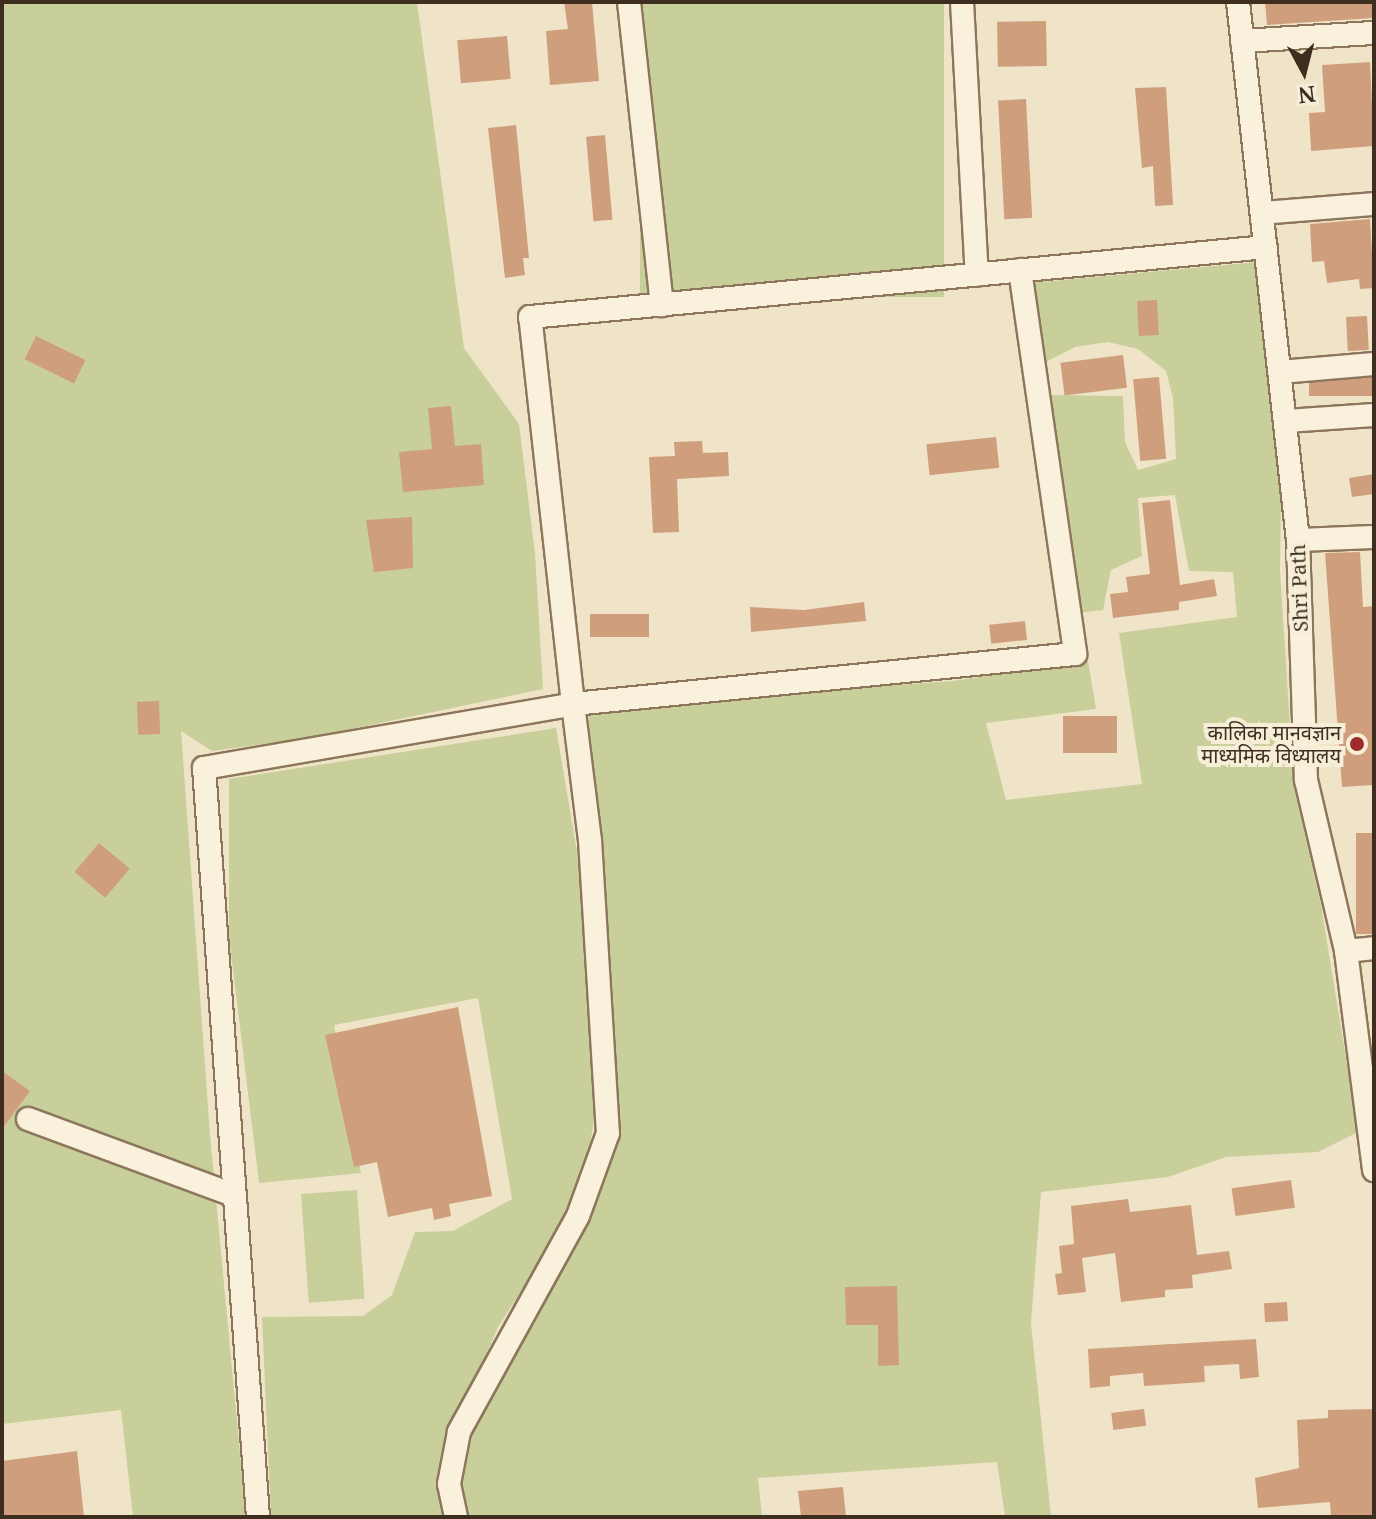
<!DOCTYPE html>
<meta charset="utf-8">
<style>
body{margin:0}
#map{position:relative;width:1376px;height:1519px;overflow:hidden;background:#f0e4c8;font-family:"Noto Serif","Noto Sans Devanagari",serif}
div>[style]{position:absolute}
.green>*{inset:0;background:#c9cf9b;transform-origin:0 0}
.building>*{inset:0;background:#cf9f7d;transform-origin:0 0}
.roads{filter:drop-shadow(2px 0 #8d765c) drop-shadow(-2px 0 #8d765c) drop-shadow(0 2px #8d765c) drop-shadow(0 -2px #8d765c)}
.minor>*{height:22px;margin:-11px;padding:0 11px;transform-origin:11px;border-radius:11px;background:#faf1dc}
.dots>*{width:22px;height:22px;translate:-50% -50%;box-sizing:border-box;border:4px solid #f7eed8;border-radius:50%}
span{translate:-50% -50%;white-space:nowrap;text-align:center;line-height:1.15;-webkit-text-stroke:8px #f7eed8;paint-order:stroke}
.street-label{font-size:20px;color:#3d2e20}
.poi-label{font-size:20px;color:#3d2e20}
.right{translate:-100% -50%;text-align:right}
.frame{position:absolute;inset:0;border:4px solid #3d2e20;pointer-events:none}
.north{position:absolute;left:1264px;top:32px;width:80px;height:80px;-webkit-text-stroke:6px #f7eed8;paint-order:stroke;rotate:173deg;font-size:22px;font-weight:700;line-height:32px;text-align:center;color:#3d2e20}
.north::after{content:'';display:block;margin:auto;width:28px;height:36px;background:#3d2e20;clip-path:polygon(50% 0,100% 100%,50% 72%,0 100%)}
</style>
<div id="map">
<div class="green">
<i style="clip-path:polygon(2px 2px,417px 2px,464px 348px,519px 424px,535px 553px,543px 689px,313px 737px,212px 751px,181px 731px,210px 1135px,246px 1517px,133px 1517px,121px 1410px,2px 1424px)"></i>
<i style="left:640px;top:2px;width:304px;height:295px"></i>
<i style="clip-path:polygon(1257px 262px,1281px 497px,1280px 571px,1294px 788px,1321px 905px,1358px 1132px,1318px 1152px,1226px 1157px,1168px 1177px,1041px 1192px,1031px 1323px,1051px 1517px,1005px 1517px,997px 1462px,758px 1478px,762px 1517px,466px 1517px,458px 1492px,467px 1433px,513px 1343px,592px 1216px,616px 1138px,588px 706px,953px 681px,1088px 661px,1096px 709px,986px 723px,1006px 800px,1142px 784px,1119px 633px,1237px 617px,1233px 572px,1189px 571px,1175px 495px,1138px 498px,1142px 556px,1111px 570px,1103px 610px,1078px 613px,1048px 395px,1123px 396px,1125px 442px,1138px 470px,1176px 459px,1173px 398px,1166px 371px,1138px 349px,1108px 342px,1075px 347px,1042px 364px,1030px 283px)"></i>
<i style="clip-path:polygon(556px 728px,586px 905px,595px 1112px,587px 1166px,538px 1265px,498px 1327px,452px 1434px,447px 1517px,271px 1517px,262px 1317px,363px 1316px,392px 1295px,415px 1232px,453px 1231px,512px 1199px,478px 998px,334px 1025px,361px 1173px,259px 1183px,229px 937px,229px 779px)"></i>
<i style="left:357px;top:1190px;width:109px;height:56px;rotate:86deg"></i>
</div>
<div class="building">
<i style="clip-path:polygon(564px 2px,592px 2px,599px 81px,550px 85px,546px 31px,568px 29px)"></i>
<i style="clip-path:polygon(1265px 2px,1374px 2px,1374px 18px,1267px 25px)"></i>
<i style="left:1046px;top:21px;width:45px;height:49px;rotate:89deg"></i>
<i style="left:507px;top:36px;width:43px;height:50px;rotate:85deg"></i>
<i style="clip-path:polygon(1370px 62px,1374px 146px,1311px 151px,1309px 113px,1325px 112px,1322px 65px)"></i>
<i style="clip-path:polygon(1166px 87px,1173px 205px,1155px 206px,1153px 166px,1142px 168px,1135px 88px)"></i>
<i style="left:1026px;top:99px;width:119px;height:28px;rotate:87deg"></i>
<i style="clip-path:polygon(516px 125px,529px 258px,523px 258px,525px 275px,505px 278px,488px 128px)"></i>
<i style="left:605px;top:135px;width:85px;height:19px;rotate:85deg"></i>
<i style="clip-path:polygon(1370px 219px,1374px 288px,1360px 289px,1359px 279px,1327px 283px,1324px 261px,1312px 262px,1310px 224px)"></i>
<i style="left:1157px;top:300px;width:35px;height:20px;rotate:87deg"></i>
<i style="left:1367px;top:316px;width:34px;height:21px;rotate:87deg"></i>
<i style="left:36px;top:336px;width:55px;height:26px;rotate:26deg"></i>
<i style="left:1123px;top:355px;width:33px;height:63px;rotate:83deg"></i>
<i style="left:1159px;top:377px;width:82px;height:26px;rotate:85deg"></i>
<i style="left:1374px;top:378px;width:18px;height:65px;rotate:90deg"></i>
<i style="clip-path:polygon(451px 406px,455px 446px,481px 444px,484px 485px,403px 492px,399px 452px,432px 449px,428px 408px)"></i>
<i style="left:996px;top:437px;width:31px;height:70px;rotate:84deg"></i>
<i style="clip-path:polygon(702px 441px,703px 453px,728px 452px,729px 476px,677px 479px,679px 532px,653px 533px,649px 457px,675px 456px,674px 442px)"></i>
<i style="clip-path:polygon(1374px 474px,1374px 494px,1352px 497px,1349px 478px)"></i>
<i style="clip-path:polygon(1170px 500px,1180px 585px,1214px 579px,1217px 596px,1179px 602px,1179px 610px,1113px 618px,1110px 594px,1128px 592px,1126px 577px,1150px 574px,1142px 503px)"></i>
<i style="clip-path:polygon(412px 517px,413px 568px,374px 572px,366px 520px)"></i>
<i style="clip-path:polygon(1360px 552px,1363px 607px,1374px 606px,1374px 785px,1342px 787px,1325px 553px)"></i>
<i style="clip-path:polygon(864px 602px,866px 621px,751px 632px,750px 607px,804px 610px)"></i>
<i style="left:590px;top:614px;width:59px;height:23px"></i>
<i style="left:1025px;top:621px;width:19px;height:36px;rotate:84deg"></i>
<i style="left:159px;top:701px;width:33px;height:22px;rotate:88deg"></i>
<i style="left:1117px;top:716px;width:37px;height:54px;rotate:90deg"></i>
<i style="left:1374px;top:833px;width:101px;height:18px;rotate:90deg"></i>
<i style="left:99px;top:843px;width:40px;height:38px;rotate:40deg"></i>
<i style="clip-path:polygon(458px 1007px,492px 1196px,449px 1204px,451px 1216px,434px 1220px,432px 1208px,388px 1217px,377px 1162px,354px 1167px,325px 1035px)"></i>
<i style="clip-path:polygon(2px 1071px,30px 1091px,2px 1129px)"></i>
<i style="left:1291px;top:1180px;width:28px;height:60px;rotate:82deg"></i>
<i style="clip-path:polygon(1128px 1199px,1130px 1212px,1191px 1205px,1197px 1255px,1229px 1251px,1232px 1269px,1192px 1275px,1193px 1288px,1165px 1290px,1165px 1297px,1121px 1302px,1115px 1253px,1082px 1258px,1086px 1292px,1058px 1295px,1055px 1274px,1062px 1273px,1059px 1246px,1074px 1244px,1071px 1206px)"></i>
<i style="clip-path:polygon(897px 1286px,899px 1365px,878px 1366px,878px 1325px,846px 1325px,845px 1287px)"></i>
<i style="left:1287px;top:1302px;width:19px;height:23px;rotate:87deg"></i>
<i style="clip-path:polygon(1256px 1339px,1259px 1377px,1240px 1379px,1239px 1364px,1204px 1366px,1205px 1382px,1144px 1386px,1143px 1373px,1110px 1376px,1110px 1386px,1090px 1388px,1088px 1349px)"></i>
<i style="left:1144px;top:1409px;width:17px;height:33px;rotate:83deg"></i>
<i style="clip-path:polygon(1374px 1409px,1374px 1517px,1331px 1517px,1330px 1502px,1258px 1508px,1255px 1478px,1299px 1468px,1297px 1420px,1328px 1418px,1328px 1410px)"></i>
<i style="clip-path:polygon(77px 1451px,84px 1517px,2px 1517px,2px 1461px)"></i>
<i style="clip-path:polygon(843px 1487px,846px 1517px,801px 1517px,798px 1491px)"></i>
</div>
<div class="roads">
<div class="minor">
<i style="left:629px;top:2px;width:305px;rotate:83.8deg"></i>
<i style="left:962px;top:2px;width:273px;rotate:86.9deg"></i>
<i style="left:1238px;top:2px;width:541px;rotate:83.64deg"></i>
<i style="left:1298px;top:540px;width:240px;rotate:88.1deg"></i>
<i style="left:1306px;top:780px;width:176px;rotate:76.8deg"></i>
<i style="left:1346px;top:951px;width:221px;rotate:82.7deg"></i>
<i style="left:1242px;top:41px;width:132px;rotate:-3.5deg"></i>
<i style="left:1262px;top:213px;width:112px;rotate:-4.6deg"></i>
<i style="left:1020px;top:270px;width:388px;rotate:81.8deg"></i>
<i style="left:1075px;top:654px;width:504px;rotate:174.31deg"></i>
<i style="left:573px;top:704px;width:389px;rotate:-96.3deg"></i>
<i style="left:530px;top:317px;width:739px;rotate:-5.43deg"></i>
<i style="left:1280px;top:372px;width:94px;rotate:-4.9deg"></i>
<i style="left:1286px;top:421px;width:88px;rotate:-3.9deg"></i>
<i style="left:1298px;top:540px;width:76px;rotate:-2.3deg"></i>
<i style="left:1346px;top:951px;width:28px;rotate:-6deg"></i>
<i style="left:28px;top:1119px;width:220px;rotate:20.3deg"></i>
<i style="left:258px;top:1517px;width:751px;rotate:-94.12deg"></i>
<i style="left:204px;top:768px;width:375px;rotate:-9.8deg"></i>
<i style="left:573px;top:704px;width:137px;rotate:82.9deg"></i>
<i style="left:590px;top:840px;width:294px;rotate:86.5deg"></i>
<i style="left:608px;top:1133px;width:88px;rotate:109.9deg"></i>
<i style="left:578px;top:1216px;width:247px;rotate:118.9deg"></i>
<i style="left:459px;top:1432px;width:53px;rotate:100.9deg"></i>
<i style="left:449px;top:1484px;width:34px;rotate:78deg"></i>
</div>
</div>
<div class="dots">
<i style="left:1357px;top:744px;background:#9e2a2b"></i>
</div>
<div class="street-label">
<span style="left:1299px;top:588px;rotate:-92deg">Shri Path</span>
</div>
<div class="poi-label">
<span class="right" style="left:1341px;top:744px">कालिका मानवज्ञान<br>माध्यमिक विध्यालय</span>
</div>
<div class="frame"></div>
<div class="north">N</div>
</div>
